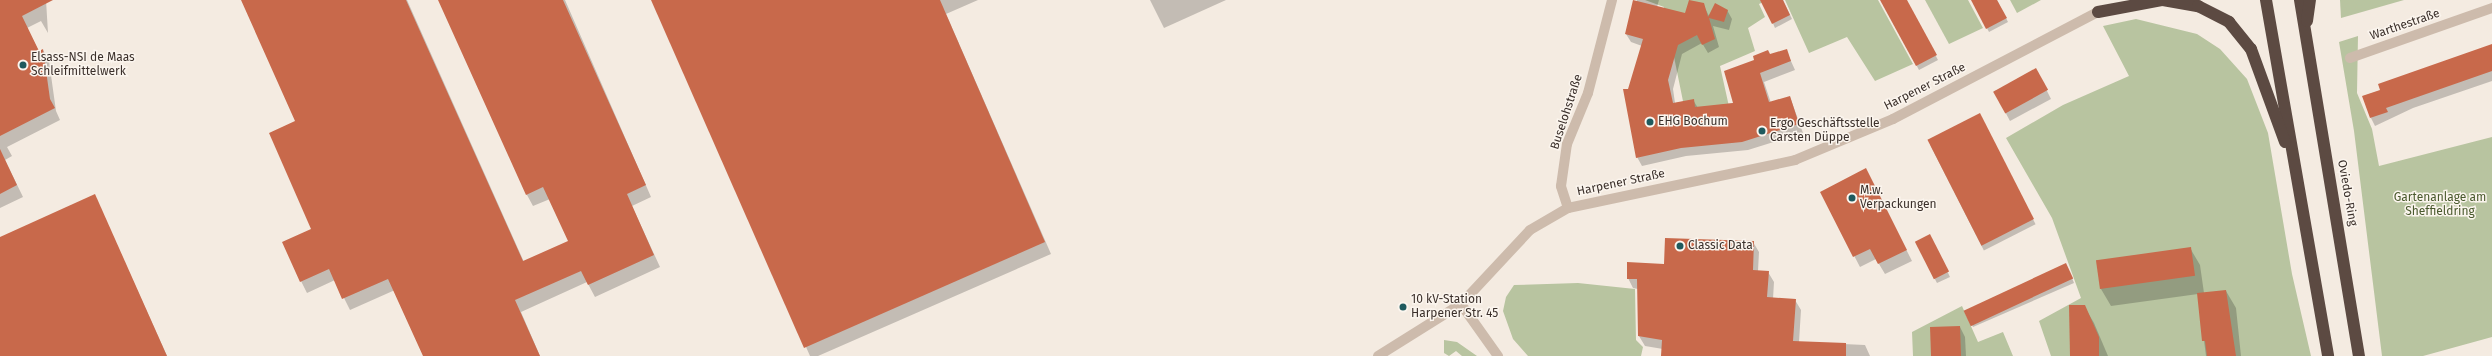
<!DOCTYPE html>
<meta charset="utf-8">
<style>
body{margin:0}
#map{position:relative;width:2492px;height:356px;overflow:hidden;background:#f4ebe1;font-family:"Fira Sans",sans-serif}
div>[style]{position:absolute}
.green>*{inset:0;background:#b8c4a0}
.shadow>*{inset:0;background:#0003;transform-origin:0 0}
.building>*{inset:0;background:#c8694b;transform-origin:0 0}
.street>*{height:10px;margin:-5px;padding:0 5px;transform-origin:5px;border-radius:5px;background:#cdbbac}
.highway>*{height:12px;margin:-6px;padding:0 6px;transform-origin:6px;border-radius:6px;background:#5c4a42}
.dots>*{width:11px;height:11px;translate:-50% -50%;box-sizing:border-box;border:2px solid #fbf5ee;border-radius:50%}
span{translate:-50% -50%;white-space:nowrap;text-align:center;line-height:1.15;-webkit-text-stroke:3px #fbf5ee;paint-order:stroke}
.street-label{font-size:12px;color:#3b302b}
.poi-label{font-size:12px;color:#3b302b}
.left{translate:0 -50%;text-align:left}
.park-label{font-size:12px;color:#4a5a2e}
</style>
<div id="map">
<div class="green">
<i style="clip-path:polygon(1645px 0,1768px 0,1759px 4px,1765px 17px,1748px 28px,1755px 51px,1720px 66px,1730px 111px,1686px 116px,1672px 47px,1655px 43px,1664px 7px)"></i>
<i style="clip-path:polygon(1785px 0,1878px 0,1913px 64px,1875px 81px,1847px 37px,1809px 53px)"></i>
<i style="clip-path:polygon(1925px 0,1968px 0,1983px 28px,1949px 44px)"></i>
<i style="clip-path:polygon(2010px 0,2041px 0,2017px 13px)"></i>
<i style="clip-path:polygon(2340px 0,2404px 0,2341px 18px)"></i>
<i style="clip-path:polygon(2136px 19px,2197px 34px,2220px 49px,2247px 79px,2268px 133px,2292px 274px,2311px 356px,2051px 356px,2039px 321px,2081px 298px,2052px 218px,2006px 138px,2063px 105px,2129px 76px,2103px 26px)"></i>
<i style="clip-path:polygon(2358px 36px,2357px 93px,2372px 129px,2379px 166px,2492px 137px,2492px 337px,2423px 356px,2382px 356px,2354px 131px,2339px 42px)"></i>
<i style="clip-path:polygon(1578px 283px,1635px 289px,1636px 340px,1643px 347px,1641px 356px,1528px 356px,1513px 339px,1503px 311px,1506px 297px,1514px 285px)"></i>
<i style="clip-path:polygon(1962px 306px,1978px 342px,2003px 332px,2013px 356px,1913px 356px,1912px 332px)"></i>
<i style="clip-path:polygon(1444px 340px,1457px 342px,1477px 356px,1462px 356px,1456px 351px,1449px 356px,1444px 353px)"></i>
</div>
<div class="shadow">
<i style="clip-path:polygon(6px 0,46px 0,48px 33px,41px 21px,27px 28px,39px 52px,43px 50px,49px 61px,56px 111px,60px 120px,7px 147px,12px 156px,5px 160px,23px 197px,0 208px,0 3px)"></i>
<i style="clip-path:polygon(242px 0,407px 0,524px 262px,569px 242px,550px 199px,533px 206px,527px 195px,440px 0,565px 0,651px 197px,632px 206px,660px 267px,595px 297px,587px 282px,521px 312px,540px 356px,424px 356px,395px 290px,350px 310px,335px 280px,307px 293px,301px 281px,313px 230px,297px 122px)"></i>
<i style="clip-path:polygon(653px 0,978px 0,946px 14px,1051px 254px,818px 356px,810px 356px)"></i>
<i style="clip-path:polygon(1150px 0,1226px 0,1164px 28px)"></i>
<i style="clip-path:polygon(1637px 0,1659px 0,1657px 7px,1686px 14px,1703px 4px,1709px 16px,1727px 10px,1732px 19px,1729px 30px,1713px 26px,1719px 47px,1708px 53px,1702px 43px,1682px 54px,1673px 89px,1675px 103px,1693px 100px,1698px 108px,1734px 103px,1771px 55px,1786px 50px,1795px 70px,1764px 82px,1771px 103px,1790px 97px,1803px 133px,1748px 150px,1686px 156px,1642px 166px,1637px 157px,1629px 89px,1642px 46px,1631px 42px,1626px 34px)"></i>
<i style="clip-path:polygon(1763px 0,1783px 0,1792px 19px,1775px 28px)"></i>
<i style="clip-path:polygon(1881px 0,1906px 0,1938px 60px,1919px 70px)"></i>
<i style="clip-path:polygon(1972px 0,1997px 0,2008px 22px,1989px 32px)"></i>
<i style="clip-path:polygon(2492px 46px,2492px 81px,2413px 108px,2375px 126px,2371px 118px,2381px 90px)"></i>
<i style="clip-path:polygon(2040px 77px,2051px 99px,2010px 121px,1994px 91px)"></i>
<i style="left:1982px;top:119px;width:118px;height:58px;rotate:63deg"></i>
<i style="clip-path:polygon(1871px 180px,1912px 261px,1885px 274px,1876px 259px,1860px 267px,1821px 192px)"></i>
<i style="clip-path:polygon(95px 196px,167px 356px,0 356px,0 238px)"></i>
<i style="clip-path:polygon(1932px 240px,1950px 277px,1937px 283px,1916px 243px)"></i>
<i style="clip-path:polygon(1753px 242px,1759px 252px,1758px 271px,1768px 272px,1774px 282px,1773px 299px,1795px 300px,1801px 310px,1799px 342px,1865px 345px,1870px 356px,1662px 356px,1663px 349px,1645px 346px,1639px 336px,1638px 289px,1633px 288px,1628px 278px)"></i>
<i style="clip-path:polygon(2190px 248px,2200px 265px,2204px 293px,2226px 291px,2236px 308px,2241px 356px,2206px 356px,2198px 294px,2111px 306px,2101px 289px,2097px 261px)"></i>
<i style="clip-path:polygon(2068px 268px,2074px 283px,1973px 327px,1971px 323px)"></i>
<i style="clip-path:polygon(2084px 306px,2094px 323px,2108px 356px,2071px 356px)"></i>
<i style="clip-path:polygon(1960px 327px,1965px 337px,1966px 356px,1932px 356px)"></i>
</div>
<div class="building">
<i style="clip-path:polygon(0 0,53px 0,22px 16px,39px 51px,43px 49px,50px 99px,55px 108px,0 136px)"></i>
<i style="clip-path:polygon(241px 0,406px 0,523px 261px,568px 241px,543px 187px,526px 195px,438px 0,563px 0,646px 185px,627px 194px,654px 255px,588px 285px,581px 271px,515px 300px,540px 356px,423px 356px,388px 279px,342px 299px,329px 269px,300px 282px,282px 242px,311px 229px,269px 133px,295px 121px)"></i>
<i style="clip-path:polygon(651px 0,940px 0,1045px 242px,804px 348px)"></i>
<i style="clip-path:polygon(1633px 0,1685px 13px,1689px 0,1704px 3px,1708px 17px,1715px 3px,1728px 10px,1724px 22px,1709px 18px,1715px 39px,1702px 45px,1697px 35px,1678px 45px,1668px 80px,1673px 103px,1694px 99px,1695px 107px,1733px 103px,1724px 71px,1754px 60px,1753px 56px,1768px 50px,1770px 54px,1787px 49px,1791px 61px,1760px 73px,1769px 102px,1790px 96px,1799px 124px,1742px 142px,1681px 148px,1636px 158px,1623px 89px,1628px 89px,1643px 39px,1625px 34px)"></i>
<i style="clip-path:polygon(1760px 0,1783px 0,1790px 15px,1772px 24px)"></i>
<i style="clip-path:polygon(1880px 0,1907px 0,1937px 55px,1916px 66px)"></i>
<i style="clip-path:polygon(1971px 0,1997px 0,2007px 18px,1986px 29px)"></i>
<i style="clip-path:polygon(2492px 44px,2492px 71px,2386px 108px,2388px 112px,2370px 118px,2362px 96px,2380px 90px,2378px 84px)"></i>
<i style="left:2036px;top:68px;width:25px;height:49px;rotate:61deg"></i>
<i style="left:1980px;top:113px;width:119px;height:59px;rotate:63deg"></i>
<i style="clip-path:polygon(0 149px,17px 185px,0 194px)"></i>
<i style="clip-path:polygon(1866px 168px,1907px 250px,1878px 264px,1870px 249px,1853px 257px,1820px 192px)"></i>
<i style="clip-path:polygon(95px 194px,167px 356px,0 356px,0 237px)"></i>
<i style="left:1930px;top:234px;width:42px;height:17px;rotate:63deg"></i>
<i style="clip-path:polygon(1665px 238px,1754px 241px,1753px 270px,1769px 271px,1767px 297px,1796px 299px,1793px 341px,1846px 343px,1846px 356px,1661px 356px,1662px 340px,1638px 336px,1637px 279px,1627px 279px,1627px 262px,1664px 264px)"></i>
<i style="left:2191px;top:247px;width:29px;height:96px;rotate:82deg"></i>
<i style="left:2066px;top:263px;width:17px;height:113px;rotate:65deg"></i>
<i style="clip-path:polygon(2226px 290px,2236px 356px,2207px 356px,2205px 341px,2202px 341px,2197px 293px)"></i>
<i style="clip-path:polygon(2069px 305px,2085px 305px,2099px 337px,2099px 356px,2070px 356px)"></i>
<i style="left:1960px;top:326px;width:30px;height:30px;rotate:88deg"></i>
</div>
<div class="street">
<i style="left:2350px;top:58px;width:151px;rotate:-19.4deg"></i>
<i style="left:1568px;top:208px;width:23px;rotate:-108deg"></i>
<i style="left:1561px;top:186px;width:42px;rotate:-81.9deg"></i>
<i style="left:1567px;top:144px;width:55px;rotate:-67.6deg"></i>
<i style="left:1588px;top:93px;width:96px;rotate:-75.5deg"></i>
<i style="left:1461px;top:304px;width:64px;rotate:54.6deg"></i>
<i style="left:1378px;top:356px;width:98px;rotate:-32.1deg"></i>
<i style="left:1461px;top:304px;width:101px;rotate:-47deg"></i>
<i style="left:1530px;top:230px;width:44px;rotate:-30.1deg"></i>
<i style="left:1568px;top:208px;width:232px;rotate:-11.9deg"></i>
<i style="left:1795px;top:160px;width:106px;rotate:-22.7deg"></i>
<i style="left:1893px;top:119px;width:231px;rotate:-27.6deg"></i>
</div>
<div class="highway">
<i style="left:2266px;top:0;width:361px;rotate:80.1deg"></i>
<i style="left:2300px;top:0;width:361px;rotate:80.6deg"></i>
<i style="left:2098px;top:12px;width:66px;rotate:-10.5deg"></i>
<i style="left:2163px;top:0;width:36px;rotate:10deg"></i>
<i style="left:2198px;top:6px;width:35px;rotate:27deg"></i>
<i style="left:2229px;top:22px;width:35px;rotate:51deg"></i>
<i style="left:2251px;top:49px;width:99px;rotate:69.9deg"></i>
<i style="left:2307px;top:21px;width:21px;rotate:-82deg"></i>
</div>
<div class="dots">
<i style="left:23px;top:65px;background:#1f5a5e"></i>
<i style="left:1650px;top:122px;background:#1f5a5e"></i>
<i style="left:1762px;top:131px;background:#1f5a5e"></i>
<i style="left:1852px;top:198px;background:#1f5a5e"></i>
<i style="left:1680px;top:246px;background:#1f5a5e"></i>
<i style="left:1403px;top:307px;background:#1f5a5e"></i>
</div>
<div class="street-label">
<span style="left:2405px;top:25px;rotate:-19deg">Warthestraße</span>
<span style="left:1925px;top:87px;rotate:-27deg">Harpener Straße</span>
<span style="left:1567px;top:112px;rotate:-72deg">Buselohstraße</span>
<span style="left:1621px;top:183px;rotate:-12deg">Harpener Straße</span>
<span style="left:2347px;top:193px;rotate:80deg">Oviedo-Ring</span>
</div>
<div class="poi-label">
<span class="left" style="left:31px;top:65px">Elsass-NSI de Maas<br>Schleifmittelwerk</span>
<span class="left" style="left:1658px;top:122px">EHG Bochum</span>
<span class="left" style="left:1770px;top:131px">Ergo Geschäftsstelle<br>Carsten Düppe</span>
<span class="left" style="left:1860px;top:198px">M.w.<br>Verpackungen</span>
<span class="left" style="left:1688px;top:246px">Classic Data</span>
<span class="left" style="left:1411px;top:307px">10 kV-Station<br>Harpener Str. 45</span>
</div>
<div class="park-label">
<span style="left:2440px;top:205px">Gartenanlage am<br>Sheffieldring</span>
</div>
</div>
